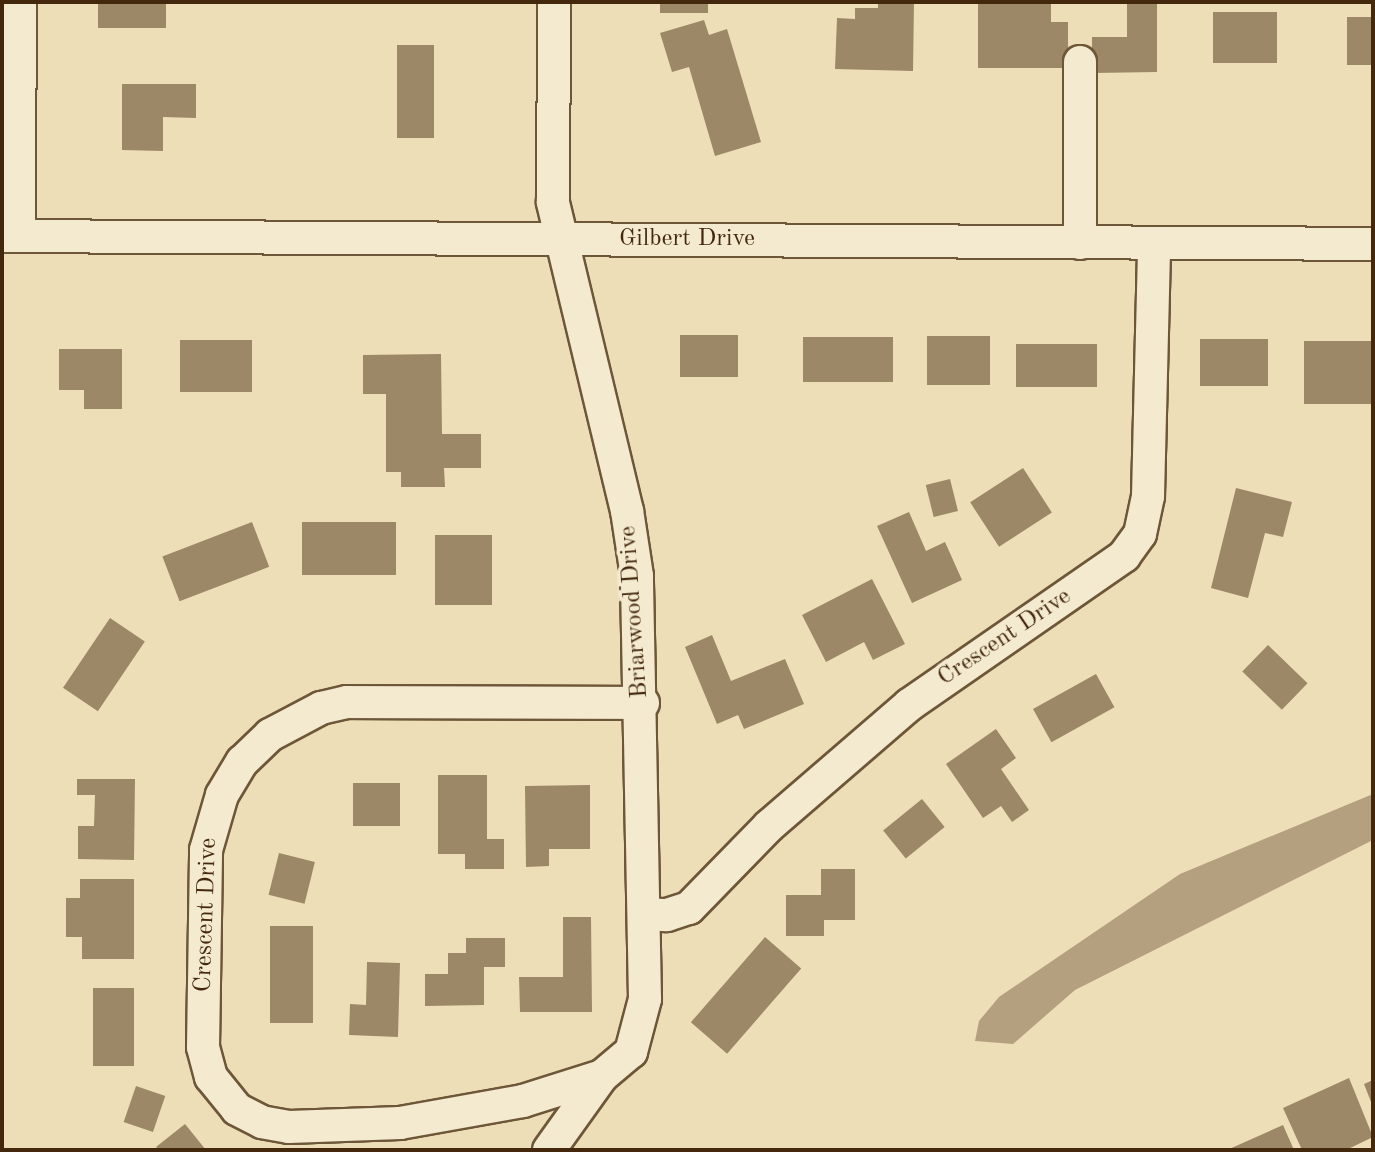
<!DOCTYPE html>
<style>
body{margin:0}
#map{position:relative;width:1375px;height:1152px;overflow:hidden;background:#eddeb7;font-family:"Old Standard TT",serif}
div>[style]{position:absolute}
.water>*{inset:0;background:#b4a07e}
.building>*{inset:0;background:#9c8766;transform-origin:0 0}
.roads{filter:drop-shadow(2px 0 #6e5638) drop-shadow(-2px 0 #6e5638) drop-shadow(0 2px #6e5638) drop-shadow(0 -2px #6e5638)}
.minor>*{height:32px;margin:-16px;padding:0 16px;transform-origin:16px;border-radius:16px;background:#f3ead0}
span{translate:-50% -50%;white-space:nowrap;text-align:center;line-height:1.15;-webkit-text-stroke:7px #f3ead0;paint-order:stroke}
.street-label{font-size:24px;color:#44280e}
.frame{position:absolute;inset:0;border:4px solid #44280e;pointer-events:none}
</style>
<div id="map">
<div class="water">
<i style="clip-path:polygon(1373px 794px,1373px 840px,1075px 990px,1013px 1044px,975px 1041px,979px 1021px,999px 997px,1180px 874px)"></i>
</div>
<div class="building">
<i style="left:98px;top:2px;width:68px;height:26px"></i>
<i style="left:660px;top:2px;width:48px;height:11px"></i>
<i style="clip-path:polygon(878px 2px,914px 2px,913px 71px,835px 69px,837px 18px,855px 19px,855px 8px,878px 8px)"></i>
<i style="clip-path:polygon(978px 2px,1051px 2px,1051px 22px,1068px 22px,1068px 68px,978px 68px)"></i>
<i style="clip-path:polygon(1127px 2px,1157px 2px,1157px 72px,1092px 73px,1092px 37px,1127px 37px)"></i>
<i style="left:1213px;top:12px;width:64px;height:51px"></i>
<i style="left:1347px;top:17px;width:26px;height:48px"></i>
<i style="clip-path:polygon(704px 20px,709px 35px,727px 29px,761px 142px,715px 156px,689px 67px,672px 72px,660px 33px)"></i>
<i style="left:397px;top:45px;width:37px;height:93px"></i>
<i style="clip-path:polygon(122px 84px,196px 84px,196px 118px,163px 117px,163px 151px,122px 150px)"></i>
<i style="left:680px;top:335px;width:58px;height:42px"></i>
<i style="left:927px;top:336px;width:63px;height:49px"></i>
<i style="left:803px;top:337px;width:90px;height:45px"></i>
<i style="left:1200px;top:339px;width:68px;height:47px"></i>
<i style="left:180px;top:340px;width:72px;height:52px"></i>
<i style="left:1373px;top:341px;width:63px;height:69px;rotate:90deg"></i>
<i style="left:1016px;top:344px;width:81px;height:43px"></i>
<i style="clip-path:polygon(59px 349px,122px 349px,122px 409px,84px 409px,84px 390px,59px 390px)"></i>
<i style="clip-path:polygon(441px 354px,442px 434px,481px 434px,481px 468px,444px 468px,445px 487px,401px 487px,401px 472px,386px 472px,386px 394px,363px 394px,363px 355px)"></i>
<i style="left:1023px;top:468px;width:53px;height:63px;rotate:57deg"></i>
<i style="left:950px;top:479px;width:33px;height:25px;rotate:76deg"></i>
<i style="clip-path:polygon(1236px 488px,1292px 502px,1283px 537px,1265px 533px,1248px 598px,1211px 588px)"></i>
<i style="clip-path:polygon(909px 512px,926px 551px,945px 542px,962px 580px,912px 603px,877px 526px)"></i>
<i style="left:252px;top:522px;width:48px;height:96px;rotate:69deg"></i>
<i style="left:396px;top:522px;width:53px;height:94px;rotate:90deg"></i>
<i style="left:435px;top:535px;width:57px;height:70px"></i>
<i style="clip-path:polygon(872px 579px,905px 644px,873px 660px,864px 642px,826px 662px,802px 615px)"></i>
<i style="left:110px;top:618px;width:42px;height:84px;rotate:34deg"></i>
<i style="clip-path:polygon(712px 635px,731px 681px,785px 659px,804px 704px,744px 729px,738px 715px,717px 724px,685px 647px)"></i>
<i style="left:1268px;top:645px;width:55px;height:37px;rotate:44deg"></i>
<i style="left:1096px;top:674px;width:38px;height:72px;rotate:61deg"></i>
<i style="clip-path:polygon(996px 729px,1016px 758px,1001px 769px,1029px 810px,1012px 822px,1001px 806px,983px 818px,946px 764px)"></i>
<i style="clip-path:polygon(438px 775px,487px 775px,487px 839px,504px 839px,504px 869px,465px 869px,465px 854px,438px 854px)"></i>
<i style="clip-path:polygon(77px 779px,135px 779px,134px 860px,78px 859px,78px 826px,94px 826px,95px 795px,77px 795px)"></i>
<i style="left:353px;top:783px;width:47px;height:43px"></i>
<i style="clip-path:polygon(590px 785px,590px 849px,549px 849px,549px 866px,526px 867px,525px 786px)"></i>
<i style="left:922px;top:799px;width:36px;height:50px;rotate:51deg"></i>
<i style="left:279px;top:853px;width:37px;height:43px;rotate:14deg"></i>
<i style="clip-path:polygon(821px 869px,855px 869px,855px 920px,824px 920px,824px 936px,786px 936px,786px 895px,821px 895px)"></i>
<i style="clip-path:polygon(80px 879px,134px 879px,134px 959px,82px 959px,82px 937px,66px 937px,66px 898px,80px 898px)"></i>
<i style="clip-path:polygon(563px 917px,591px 917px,592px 1012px,520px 1012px,519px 977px,563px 977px)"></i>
<i style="left:270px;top:926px;width:43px;height:97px"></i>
<i style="left:765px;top:937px;width:48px;height:113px;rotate:41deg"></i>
<i style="clip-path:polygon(466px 938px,505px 938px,505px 967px,484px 967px,484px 1005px,425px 1006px,425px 974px,448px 974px,448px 953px,466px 953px)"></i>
<i style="clip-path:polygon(367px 962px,400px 963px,398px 1037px,349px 1035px,350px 1004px,366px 1005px)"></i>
<i style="left:93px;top:988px;width:41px;height:78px"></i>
<i style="clip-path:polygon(1349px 1078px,1373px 1137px,1346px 1150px,1302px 1150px,1283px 1108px)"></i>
<i style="clip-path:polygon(1373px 1080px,1373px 1107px,1364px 1084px)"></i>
<i style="left:136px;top:1086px;width:31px;height:38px;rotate:19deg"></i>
<i style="clip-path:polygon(185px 1124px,206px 1150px,159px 1150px,156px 1147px)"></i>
<i style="clip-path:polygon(1283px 1125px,1294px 1150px,1227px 1150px)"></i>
</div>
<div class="roads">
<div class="minor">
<i style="left:1080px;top:62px;width:181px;rotate:90deg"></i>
<i style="left:2px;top:236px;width:1371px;rotate:0.33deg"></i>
<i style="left:19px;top:236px;width:234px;rotate:-89.8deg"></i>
<i style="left:645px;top:914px;width:22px;rotate:3deg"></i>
<i style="left:667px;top:915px;width:23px;rotate:-18deg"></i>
<i style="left:689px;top:908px;width:115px;rotate:-45.7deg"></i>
<i style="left:769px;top:826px;width:185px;rotate:-40.8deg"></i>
<i style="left:909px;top:705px;width:262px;rotate:-34.7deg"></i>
<i style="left:1124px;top:556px;width:27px;rotate:-54deg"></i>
<i style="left:1140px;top:534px;width:39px;rotate:-78deg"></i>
<i style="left:1148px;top:496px;width:252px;rotate:-88.6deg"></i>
<i style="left:602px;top:1076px;width:83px;rotate:162.4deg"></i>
<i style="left:523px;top:1101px;width:125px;rotate:169.9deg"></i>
<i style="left:400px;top:1123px;width:111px;rotate:177.9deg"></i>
<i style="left:289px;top:1127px;width:27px;rotate:-170deg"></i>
<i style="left:262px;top:1122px;width:28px;rotate:-153deg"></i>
<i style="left:237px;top:1109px;width:41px;rotate:-129.1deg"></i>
<i style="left:211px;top:1077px;width:31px;rotate:-105deg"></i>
<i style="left:203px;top:1047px;width:197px;rotate:-89.1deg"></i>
<i style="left:206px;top:850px;width:57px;rotate:-73.8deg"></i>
<i style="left:222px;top:795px;width:39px;rotate:-59deg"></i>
<i style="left:242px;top:762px;width:39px;rotate:-44deg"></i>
<i style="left:270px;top:735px;width:58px;rotate:-27.9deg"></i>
<i style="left:321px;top:708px;width:27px;rotate:-13deg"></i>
<i style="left:347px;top:702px;width:296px;rotate:0.2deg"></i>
<i style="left:549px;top:1150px;width:91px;rotate:-54.4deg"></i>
<i style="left:602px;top:1076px;width:38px;rotate:-40deg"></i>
<i style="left:631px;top:1052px;width:55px;rotate:-75.2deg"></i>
<i style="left:645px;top:999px;width:423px;rotate:-91.1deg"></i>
<i style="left:637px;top:576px;width:66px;rotate:-98.7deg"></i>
<i style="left:627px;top:511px;width:318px;rotate:-103.5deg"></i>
<i style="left:553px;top:202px;width:200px;rotate:-89.7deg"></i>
</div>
</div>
<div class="street-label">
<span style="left:687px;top:240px">Gilbert Drive</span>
<span style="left:635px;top:612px;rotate:-94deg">Briarwood Drive</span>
<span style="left:1005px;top:638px;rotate:-34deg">Crescent Drive</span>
<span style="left:207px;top:915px;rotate:-88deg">Crescent Drive</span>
</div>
<div class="frame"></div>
</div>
